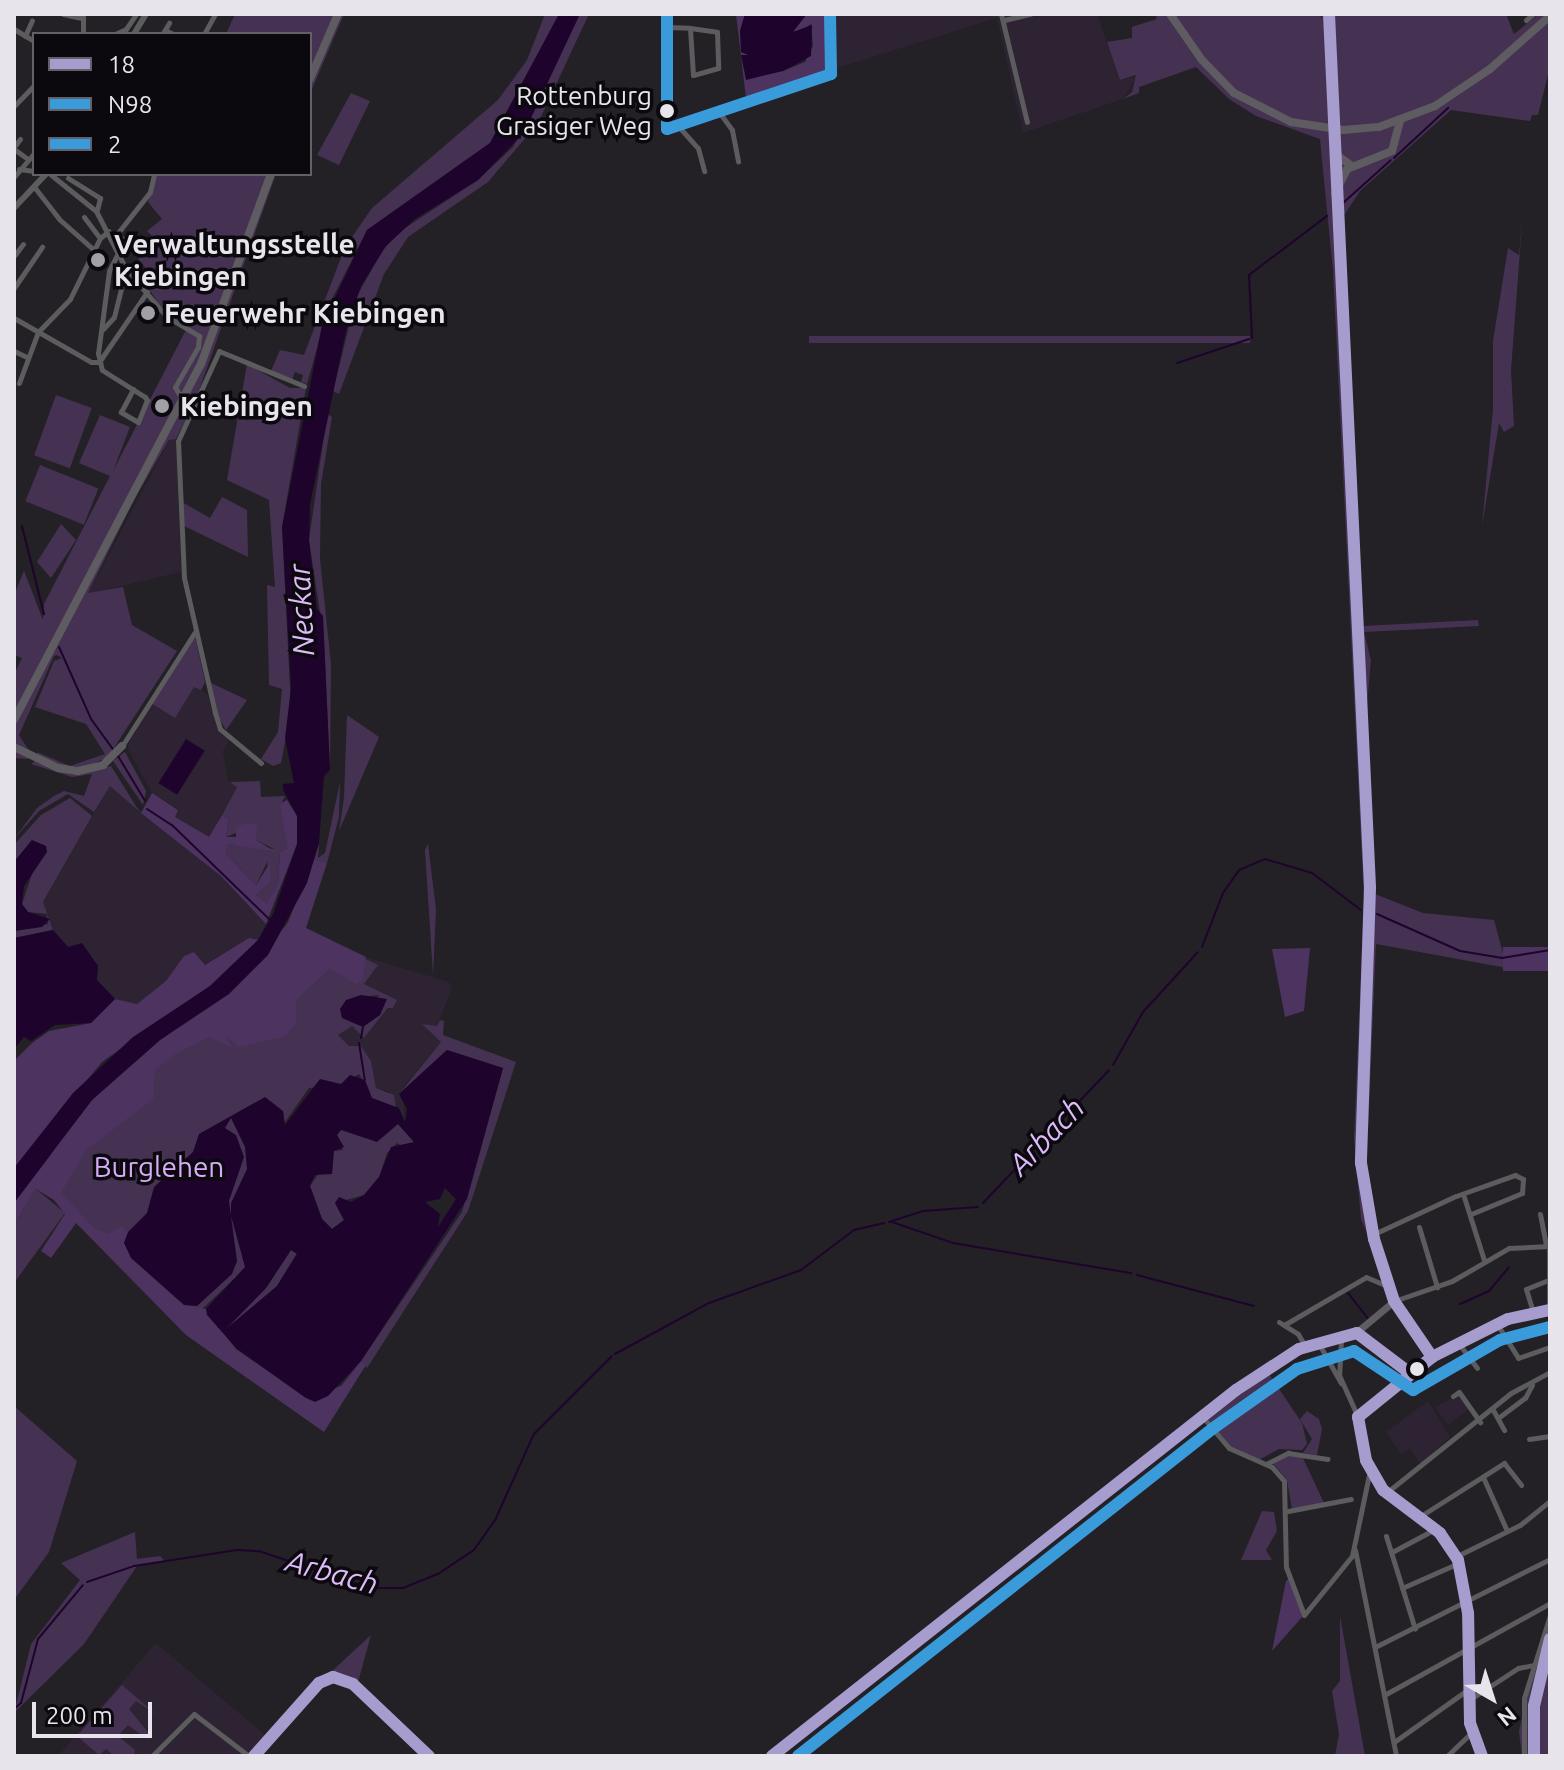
<!DOCTYPE html>
<style>
body{margin:0}
#map{position:relative;width:1564px;height:1770px;overflow:hidden;background:#232026;font-family:Ubuntu,sans-serif}
div>[style]{position:absolute}
.built>*{inset:0;background:#2d2333}
.green>*{inset:0;background:#453253;transform-origin:0 0}
.forest>*{inset:0;background:#4d3460;transform-origin:0 0}
.water>*{inset:0;background:#1e042d;transform-origin:0 0}
.stream>*{height:2px;margin:-1px;padding:0 1px;transform-origin:1px;border-radius:1px;background:#1e042d}
.minor>*{height:5px;margin:-2.5px;padding:0 2.5px;transform-origin:2.5px;border-radius:2.5px;background:#5c5b5d}
.tertiary>*{height:6px;margin:-3px;padding:0 3px;transform-origin:3px;border-radius:3px;background:#5c5b5d}
.secondary>*{height:7px;margin:-3.5px;padding:0 3.5px;transform-origin:3.5px;border-radius:3.5px;background:#5f5d61}
.primary>*{height:8px;margin:-4px;padding:0 4px;transform-origin:4px;border-radius:4px;background:#5e5c60}
.minor-bridge>*{height:5px;margin:-2.5px;padding:0 2.5px;transform-origin:2.5px;border-radius:2.5px;background:#5c5b5d}
.secondary-bridge>*{height:7px;margin:-3.5px;padding:0 3.5px;transform-origin:3.5px;border-radius:3.5px;background:#5f5d61}
.bus-1>*{height:12px;margin:-6px;padding:0 6px;transform-origin:6px;border-radius:6px;background:#a69ccd}
.bus-2>*{height:12px;margin:-6px;padding:0 6px;transform-origin:6px;border-radius:6px;background:#3a9bda}
.bus-3>*{height:12px;margin:-6px;padding:0 6px;transform-origin:6px;border-radius:6px;background:#3a9bda}
.dots>*{width:22px;height:22px;translate:-50% -50%;box-sizing:border-box;border:4px solid #0b090e;border-radius:50%}
span{translate:-50% -50%;white-space:nowrap;text-align:center;line-height:1.15;-webkit-text-stroke:7px #0b090e;paint-order:stroke}
.bus-label{font-size:26px;color:#e8e4ec}
.right{translate:-100% -50%;text-align:right}
.poi-label{font-size:28px;color:#e8e4ec;font-weight:700}
.left{translate:0 -50%;text-align:left}
.park-label{font-size:28px;color:#d7abf9}
.water-label{font-size:30px;color:#ddbafa;font-style:italic}
.frame{position:absolute;inset:0;border:16px solid #e8e4ec;pointer-events:none}
.legend{position:absolute;left:32px;top:32px;width:280px;height:144px;box-sizing:border-box;background:#0b090e;border:2px solid #636167;margin:0;padding:10px 14px;list-style:none;font-size:24px;color:#e8e4ec}
.legend li{display:flex;align-items:center;gap:16px;height:40px}
.legend b{width:40px;border:2px solid #636167}
.north{position:absolute;left:1452px;top:1658px;width:80px;height:80px;-webkit-text-stroke:6px #0b090e;paint-order:stroke;rotate:141deg;font-size:22px;font-weight:700;line-height:32px;text-align:center;color:#e8e4ec}
.north::after{content:'';display:block;margin:auto;width:28px;height:36px;background:#e8e4ec;clip-path:polygon(50% 0,100% 100%,50% 72%,0 100%)}
.scale{position:absolute;left:32px;top:1702px;width:120px;height:36px;box-sizing:border-box;border:4px solid #e8e4ec;border-top:0;padding-left:10px;font-size:24px;line-height:28px;white-space:nowrap;color:#e8e4ec;-webkit-text-stroke:6px #0b090e;paint-order:stroke}
</style>
<div id="map">
<div class="built">
<i style="clip-path:polygon(826px 14px,1097px 14px,1120px 80px,1136px 77px,1123px 99px,1023px 133px,997px 18px,828px 71px)"></i>
<i style="clip-path:polygon(170px 439px,176px 439px,181px 572px,88px 594px)"></i>
<i style="clip-path:polygon(194px 686px,207px 694px,218px 730px,230px 739px,223px 751px,228px 781px,237px 786px,209px 838px,174px 817px,178px 809px,152px 793px,127px 747px,151px 703px)"></i>
<i style="clip-path:polygon(110px 785px,221px 876px,266px 924px,258px 940px,249px 938px,204px 965px,194px 952px,184px 956px,166px 981px,137px 1004px,115px 999px,97px 980px,98px 966px,82px 944px,68px 947px,53px 930px,43px 903px)"></i>
<i style="clip-path:polygon(366px 957px,449px 982px,452px 988px,437px 1026px,422px 1024px,441px 1042px,402px 1088px,405px 1122px,388px 1091px,376px 1088px,371px 1061px,361px 1046px,349px 1046px,338px 1035px,352px 1026px,364px 1038px,396px 1000px,365px 987px)"></i>
<i style="clip-path:polygon(1459px 1394px,1469px 1409px,1448px 1425px,1435px 1407px)"></i>
<i style="clip-path:polygon(1428px 1401px,1450px 1437px,1420px 1464px,1410px 1448px,1401px 1454px,1386px 1432px)"></i>
<i style="clip-path:polygon(156px 1643px,270px 1739px,254px 1756px,58px 1756px)"></i>
</div>
<div class="green">
<i style="clip-path:polygon(235px 14px,344px 14px,310px 94px,310px 34px,226px 34px)"></i>
<i style="clip-path:polygon(545px 14px,559px 14px,490px 143px,367px 230px,329px 305px,307px 384px,301px 382px,303px 375px,295px 372px,292px 380px,271px 371px,280px 350px,304px 355px,345px 247px,372px 208px,498px 100px,527px 60px)"></i>
<i style="clip-path:polygon(580px 14px,589px 14px,538px 123px,488px 182px,408px 237px,384px 274px,339px 394px,333px 391px,356px 298px,382px 251px,399px 232px,478px 180px,513px 147px)"></i>
<i style="clip-path:polygon(1155px 14px,1320px 14px,1322px 20px,1322px 14px,1506px 14px,1514px 34px,1539px 14px,1550px 14px,1550px 67px,1538px 115px,1532px 115px,1530px 121px,1451px 110px,1360px 191px,1343px 217px,1363px 626px,1478px 620px,1479px 626px,1364px 632px,1371px 660px,1367px 704px,1375px 894px,1423px 913px,1494px 920px,1507px 968px,1376px 944px,1368px 1133px,1358px 1137px,1374px 1250px,1361px 1219px,1354px 1138px,1364px 900px,1333px 271px,1320px 139px,1256px 116px,1229px 99px,1196px 67px,1139px 87px,1139px 93px,1123px 99px,1132px 92px,1136px 75px,1120px 80px,1107px 42px,1132px 38px,1132px 27px,1157px 19px)"></i>
<i style="clip-path:polygon(351px 93px,370px 101px,339px 165px,317px 155px)"></i>
<i style="clip-path:polygon(155px 174px,276px 174px,197px 396px,176px 439px,169px 440px,135px 498px,88px 593px,123px 587px,132px 625px,177px 651px,108px 757px,85px 768px,71px 769px,39px 757px,37px 752px,70px 766px,105px 754px,86px 724px,35px 707px,54px 661px,62px 658px,57px 655px,54px 656px,19px 735px,30px 752px,28px 759px,14px 758px,14px 674px,22px 658px,14px 655px,14px 595px,24px 571px,43px 620px,44px 604px,110px 476px,79px 463px,100px 415px,130px 427px,113px 471px,187px 328px,160px 305px,148px 288px,153px 277px,138px 259px,162px 246px,147px 231px,162px 219px,148px 202px)"></i>
<i style="clip-path:polygon(1523px 211px,1511px 370px,1514px 426px,1504px 432px,1499px 423px,1482px 526px,1493px 409px,1493px 341px,1508px 248px,1519px 255px)"></i>
<i style="left:1250px;top:336px;width:7px;height:441px;rotate:90deg"></i>
<i style="clip-path:polygon(247px 364px,290px 388px,306px 388px,282px 527px,291px 709px,281px 763px,273px 766px,261px 759px,278px 732px,282px 689px,269px 685px,267px 585px,275px 587px,269px 500px,227px 480px)"></i>
<i style="left:56px;top:395px;width:38px;height:64px;rotate:20deg"></i>
<i style="clip-path:polygon(327px 414px,332px 417px,321px 484px,320px 559px,331px 664px,330px 770px,324px 639px,309px 540px)"></i>
<i style="left:40px;top:465px;width:63px;height:39px;rotate:22deg"></i>
<i style="clip-path:polygon(222px 497px,247px 510px,248px 557px,182px 525px,182px 502px,210px 518px)"></i>
<i style="clip-path:polygon(61px 524px,76px 540px,51px 578px,37px 562px)"></i>
<i style="clip-path:polygon(195px 636px,205px 682px,201px 690px,194px 687px,175px 718px,151px 703px)"></i>
<i style="clip-path:polygon(209px 682px,247px 700px,226px 730px,216px 713px)"></i>
<i style="clip-path:polygon(347px 715px,379px 737px,339px 831px,344px 798px)"></i>
<i style="clip-path:polygon(125px 752px,146px 791px,143px 805px,113px 761px)"></i>
<i style="clip-path:polygon(35px 761px,77px 774px,111px 766px,139px 811px,110px 786px,94px 812px,68px 794px,39px 811px,14px 839px,37px 808px,54px 796px,64px 791px,84px 796px,92px 774px,72px 777px,31px 764px)"></i>
<i style="clip-path:polygon(260px 781px,261px 797px,285px 796px,281px 805px,289px 831px,288px 850px,280px 852px,278px 883px,267px 905px,256px 895px,270px 883px,267px 862px,256px 885px,226px 854px,229px 844px,274px 849px,256px 840px,256px 825px,226px 837px,229px 819px,222px 815px,237px 787px,230px 782px)"></i>
<i style="clip-path:polygon(340px 782px,339px 817px,327px 863px,314px 859px,319px 843px,318px 858px,325px 853px)"></i>
<i style="clip-path:polygon(70px 798px,92px 816px,43px 902px,53px 930px,14px 938px,14px 931px,48px 924px,47px 914px,28px 912px,22px 904px,33px 871px,32px 840px,14px 862px,14px 845px,41px 815px)"></i>
<i style="clip-path:polygon(428px 844px,436px 910px,433px 975px,425px 850px)"></i>
<i style="clip-path:polygon(evenodd,290px 922px,378px 965px,364px 984px,397px 1000px,393px 1008px,388px 1008px,364px 1038px,352px 1026px,338px 1035px,349px 1046px,361px 1046px,371px 1061px,376px 1088px,394px 1095px,396px 1108px,372px 1098px,359px 1074px,342px 1084px,309px 1088px,283px 1125px,280px 1109px,267px 1100px,280px 1236px,184px 1326px,59px 1203px,49px 1145px,290px 922px,379px 995px,364px 1027px,353px 1022px,353px 998px,379px 995px)"></i>
<i style="clip-path:polygon(440px 1020px,444px 1021px,443px 1035px,516px 1062px,468px 1211px,367px 1368px,361px 1361px,462px 1212px,503px 1068px,447px 1050px,399px 1094px,441px 1042px,422px 1024px,437px 1026px)"></i>
<i style="clip-path:polygon(398px 1124px,414px 1142px,404px 1147px,397px 1143px,387px 1153px,379px 1177px,364px 1195px,335px 1203px,344px 1220px,332px 1229px,322px 1219px,310px 1186px,334px 1151px,343px 1150px,337px 1135px,341px 1130px,387px 1129px)"></i>
<i style="clip-path:polygon(36px 1189px,65px 1213px,14px 1283px,14px 1224px)"></i>
<i style="clip-path:polygon(291px 1250px,297px 1253px,277px 1286px,226px 1329px,266px 1288px)"></i>
<i style="clip-path:polygon(1267px 1371px,1302px 1423px,1307px 1444px,1302px 1450px,1279px 1449px,1259px 1460px,1231px 1447px,1206px 1416px)"></i>
<i style="clip-path:polygon(14px 1406px,77px 1461px,49px 1552px,14px 1600px)"></i>
<i style="clip-path:polygon(1307px 1411px,1319px 1419px,1322px 1429px,1317px 1455px,1303px 1453px,1312px 1439px,1300px 1419px)"></i>
<i style="clip-path:polygon(1284px 1455px,1302px 1456px,1324px 1503px,1292px 1509px,1287px 1480px,1273px 1463px)"></i>
<i style="clip-path:polygon(1262px 1511px,1274px 1512px,1277px 1531px,1266px 1550px,1272px 1560px,1241px 1560px)"></i>
<i style="clip-path:polygon(135px 1532px,137px 1559px,160px 1556px,165px 1561px,137px 1566px,84px 1644px,14px 1713px,31px 1644px,80px 1580px,61px 1563px)"></i>
<i style="clip-path:polygon(1340px 1616px,1365px 1756px,1335px 1756px,1339px 1734px,1332px 1691px,1340px 1681px)"></i>
<i style="clip-path:polygon(371px 1635px,358px 1682px,327px 1676px,332px 1671px)"></i>
<i style="clip-path:polygon(1550px 1663px,1550px 1756px,1522px 1756px,1519px 1732px,1530px 1675px)"></i>
<i style="clip-path:polygon(122px 1685px,157px 1715px,136px 1701px,129px 1709px,151px 1736px,147px 1739px,128px 1725px,118px 1736px,135px 1750px,134px 1756px,114px 1756px,106px 1749px,99px 1755px,77px 1736px)"></i>
</div>
<div class="forest">
<i style="clip-path:polygon(736px 14px,745px 14px,740px 31px,749px 55px,742px 55px,783px 71px,805px 62px,813px 46px,811px 24px,796px 34px,793px 29px,807px 14px,826px 14px,828px 71px,746px 98px)"></i>
<i style="clip-path:polygon(152px 793px,178px 810px,175px 817px,209px 837px,222px 815px,229px 819px,226px 837px,236px 837px,236px 828px,246px 823px,257px 825px,256px 840px,274px 851px,229px 844px,226px 854px,256px 885px,270px 863px,270px 883px,256px 895px,267px 904px,278px 883px,280px 852px,288px 849px,280px 804px,287px 800px,297px 816px,297px 844px,266px 924px,221px 876px,141px 813px)"></i>
<i style="clip-path:polygon(314px 859px,327px 863px,306px 928px,366px 957px,362px 981px,356px 984px,330px 968px,296px 1000px,296px 1023px,285px 1036px,239px 1047px,225px 1035px,232px 1047px,209px 1037px,175px 1054px,155px 1070px,153px 1099px,86px 1150px,61px 1193px,95px 1229px,108px 1234px,122px 1226px,128px 1232px,124px 1243px,184px 1305px,206px 1309px,236px 1349px,306px 1398px,341px 1386px,361px 1361px,366px 1365px,324px 1432px,186px 1335px,76px 1223px,51px 1258px,41px 1251px,65px 1214px,54px 1200px,36px 1189px,14px 1224px,14px 1203px,92px 1100px,160px 1040px,229px 994px,268px 954px,288px 922px)"></i>
<i style="clip-path:polygon(249px 938px,258px 940px,210px 986px,102px 1062px,14px 1168px,14px 1061px,32px 1043px,49px 1031px,91px 1023px,115px 999px,137px 1004px,166px 981px,184px 956px,194px 952px,205px 965px)"></i>
<i style="left:1550px;top:947px;width:24px;height:47px;rotate:90deg"></i>
<i style="clip-path:polygon(1310px 948px,1304px 1011px,1285px 1017px,1272px 949px)"></i>
<i style="clip-path:polygon(1291px 1577px,1304px 1615px,1272px 1651px,1286px 1581px)"></i>
</div>
<div class="water">
<i style="clip-path:polygon(559px 14px,580px 14px,524px 133px,478px 180px,415px 219px,386px 246px,361px 286px,346px 331px,310px 504px,309px 540px,317px 609px,323px 616px,330px 770px,324px 776px,319px 843px,307px 883px,268px 955px,229px 994px,160px 1040px,92px 1100px,14px 1203px,14px 1168px,73px 1093px,133px 1037px,210px 986px,258px 940px,273px 914px,297px 844px,297px 816px,283px 790px,283px 784px,294px 783px,285px 738px,291px 688px,282px 527px,322px 325px,367px 230px,490px 143px)"></i>
<i style="clip-path:polygon(745px 14px,807px 14px,793px 32px,812px 25px,811px 56px,783px 71px,746px 80px,741px 55px,748px 55px,741px 52px,740px 31px)"></i>
<i style="left:186px;top:739px;width:22px;height:52px;rotate:32deg"></i>
<i style="clip-path:polygon(32px 840px,46px 846px,47px 852px,24px 886px,22px 904px,28px 912px,50px 919px,42px 927px,14px 931px,14px 862px)"></i>
<i style="clip-path:polygon(53px 930px,68px 947px,82px 943px,98px 966px,97px 980px,115px 999px,91px 1023px,55px 1025px,31px 1041px,24px 1037px,14px 1049px,14px 938px)"></i>
<i style="clip-path:polygon(361px 995px,387px 999px,380px 1015px,363px 1027px,342px 1018px,340px 1009px,346px 1000px)"></i>
<i style="clip-path:polygon(evenodd,447px 1050px,503px 1068px,467px 1199px,361px 1361px,328px 1396px,315px 1402px,306px 1398px,236px 1348px,207px 1315px,206px 1309px,245px 1267px,231px 1216px,231px 1203px,247px 1169px,245px 1147px,231px 1118px,225px 1128px,236px 1135px,244px 1157px,229px 1201px,237px 1261px,232px 1274px,197px 1306px,184px 1305px,131px 1258px,124px 1243px,128px 1232px,147px 1213px,154px 1187px,193px 1152px,199px 1134px,265px 1097px,283px 1111px,285px 1125px,320px 1079px,341px 1084px,350px 1075px,365px 1080px,372px 1098px,399px 1108px,405px 1122px,407px 1109px,399px 1094px,447px 1050px,398px 1124px,414px 1142px,391px 1147px,379px 1177px,364px 1195px,351px 1202px,339px 1197px,335px 1203px,344px 1220px,332px 1229px,322px 1219px,310px 1186px,315px 1175px,332px 1174px,334px 1151px,344px 1147px,337px 1135px,341px 1130px,377px 1142px,398px 1124px,447px 1050px,445px 1188px,456px 1199px,438px 1227px,440px 1214px,425px 1202px,440px 1199px,445px 1188px,447px 1050px,291px 1250px,297px 1254px,277px 1286px,226px 1329px,266px 1288px,291px 1250px)"></i>
</div>
<div class="stream">
<i style="left:1394px;top:158px;width:74px;rotate:-42.8deg"></i>
<i style="left:1343px;top:203px;width:64px;rotate:-41.9deg"></i>
<i style="left:1252px;top:338px;width:63px;rotate:-92.7deg"></i>
<i style="left:1249px;top:275px;width:98px;rotate:-37.1deg"></i>
<i style="left:1177px;top:363px;width:76px;rotate:-18.4deg"></i>
<i style="left:22px;top:526px;width:91px;rotate:76deg"></i>
<i style="left:59px;top:647px;width:79px;rotate:66deg"></i>
<i style="left:91px;top:719px;width:39px;rotate:54deg"></i>
<i style="left:118px;top:756px;width:52px;rotate:59deg"></i>
<i style="left:147px;top:809px;width:30px;rotate:33deg"></i>
<i style="left:172px;top:825px;width:136px;rotate:44.1deg"></i>
<i style="left:1377px;top:914px;width:91px;rotate:24deg"></i>
<i style="left:1460px;top:951px;width:43px;rotate:9.5deg"></i>
<i style="left:1502px;top:958px;width:49px;rotate:-9.5deg"></i>
<i style="left:1202px;top:947px;width:58px;rotate:-68.7deg"></i>
<i style="left:1223px;top:893px;width:28px;rotate:-55deg"></i>
<i style="left:1239px;top:870px;width:28px;rotate:-23deg"></i>
<i style="left:1265px;top:859px;width:49px;rotate:16.6deg"></i>
<i style="left:1312px;top:873px;width:61px;rotate:37.1deg"></i>
<i style="left:361px;top:1038px;width:11px;rotate:-80deg"></i>
<i style="left:359px;top:1043px;width:37px;rotate:81deg"></i>
<i style="left:1113px;top:1065px;width:61px;rotate:-60.5deg"></i>
<i style="left:1143px;top:1012px;width:81px;rotate:-47.5deg"></i>
<i style="left:983px;top:1203px;width:183px;rotate:-46.5deg"></i>
<i style="left:889px;top:1222px;width:36px;rotate:-18deg"></i>
<i style="left:923px;top:1211px;width:55px;rotate:-4.2deg"></i>
<i style="left:892px;top:1222px;width:65px;rotate:19deg"></i>
<i style="left:953px;top:1243px;width:181px;rotate:9.6deg"></i>
<i style="left:1137px;top:1275px;width:121px;rotate:14.8deg"></i>
<i style="left:1348px;top:1293px;width:33px;rotate:52deg"></i>
<i style="left:1460px;top:1304px;width:32px;rotate:-24deg"></i>
<i style="left:1489px;top:1291px;width:31px;rotate:-50deg"></i>
<i style="left:615px;top:1354px;width:107px;rotate:-28.5deg"></i>
<i style="left:709px;top:1303px;width:98px;rotate:-19.7deg"></i>
<i style="left:801px;top:1270px;width:66px;rotate:-37deg"></i>
<i style="left:854px;top:1230px;width:31px;rotate:-13deg"></i>
<i style="left:87px;top:1582px;width:50px;rotate:-18.8deg"></i>
<i style="left:134px;top:1566px;width:104px;rotate:-8.8deg"></i>
<i style="left:237px;top:1550px;width:22px;rotate:3deg"></i>
<i style="left:259px;top:1551px;width:116px;rotate:18.6deg"></i>
<i style="left:369px;top:1588px;width:34px"></i>
<i style="left:403px;top:1588px;width:38px;rotate:-22deg"></i>
<i style="left:438px;top:1574px;width:43px;rotate:-33.7deg"></i>
<i style="left:474px;top:1550px;width:39px;rotate:-55deg"></i>
<i style="left:496px;top:1518px;width:92px;rotate:-65.7deg"></i>
<i style="left:534px;top:1434px;width:110px;rotate:-45deg"></i>
<i style="left:14px;top:1709px;width:9px;rotate:-41deg"></i>
<i style="left:21px;top:1703px;width:66px;rotate:-75.1deg"></i>
<i style="left:38px;top:1639px;width:70px;rotate:-50.2deg"></i>
</div>
<div class="minor">
<i style="left:63px;top:14px;width:19px;rotate:12deg"></i>
<i style="left:667px;top:14px;width:115px;rotate:90deg"></i>
<i style="left:667px;top:129px;width:84px;rotate:-18deg"></i>
<i style="left:1001px;top:14px;width:111px;rotate:76.5deg"></i>
<i style="left:1004px;top:20px;width:27px;rotate:-13deg"></i>
<i style="left:1526px;top:20px;width:9px;rotate:-41deg"></i>
<i style="left:667px;top:27px;width:23px;rotate:2deg"></i>
<i style="left:690px;top:28px;width:27px;rotate:8deg"></i>
<i style="left:717px;top:32px;width:36px;rotate:88deg"></i>
<i style="left:718px;top:68px;width:26px;rotate:164deg"></i>
<i style="left:693px;top:75px;width:47px;rotate:-93.7deg"></i>
<i style="left:14px;top:29px;width:23px;rotate:31deg"></i>
<i style="left:165px;top:30px;width:9px;rotate:27deg"></i>
<i style="left:83px;top:32px;width:18px;rotate:-90deg"></i>
<i style="left:163px;top:33px;width:12px;rotate:-59deg"></i>
<i style="left:79px;top:34px;width:26px"></i>
<i style="left:115px;top:34px;width:12px;rotate:-24deg"></i>
<i style="left:126px;top:29px;width:18px;rotate:-56deg"></i>
<i style="left:204px;top:34px;width:23px;rotate:-61deg"></i>
<i style="left:25px;top:36px;width:17px;rotate:-66deg"></i>
<i style="left:14px;top:106px;width:29px;rotate:-46deg"></i>
<i style="left:719px;top:112px;width:22px;rotate:54deg"></i>
<i style="left:732px;top:130px;width:32px;rotate:79deg"></i>
<i style="left:679px;top:127px;width:28px;rotate:48deg"></i>
<i style="left:698px;top:148px;width:24px;rotate:75deg"></i>
<i style="left:14px;top:147px;width:10px;rotate:-53deg"></i>
<i style="left:14px;top:149px;width:17px;rotate:36deg"></i>
<i style="left:19px;top:169px;width:15px;rotate:8deg"></i>
<i style="left:50px;top:174px;width:59px;rotate:38.8deg"></i>
<i style="left:96px;top:211px;width:65px;rotate:62.7deg"></i>
<i style="left:126px;top:269px;width:62px;rotate:49.6deg"></i>
<i style="left:166px;top:316px;width:39px;rotate:31deg"></i>
<i style="left:199px;top:336px;width:11px;rotate:95deg"></i>
<i style="left:198px;top:347px;width:46px;rotate:119.9deg"></i>
<i style="left:175px;top:387px;width:8px;rotate:60deg"></i>
<i style="left:14px;top:177px;width:31px;rotate:-50deg"></i>
<i style="left:68px;top:178px;width:38px;rotate:32deg"></i>
<i style="left:100px;top:198px;width:12px;rotate:104deg"></i>
<i style="left:35px;top:188px;width:39px;rotate:52deg"></i>
<i style="left:59px;top:219px;width:47px;rotate:41.5deg"></i>
<i style="left:84px;top:217px;width:26px;rotate:53deg"></i>
<i style="left:119px;top:236px;width:16px;rotate:40deg"></i>
<i style="left:131px;top:246px;width:7px;rotate:-34deg"></i>
<i style="left:113px;top:239px;width:60px;rotate:-51.8deg"></i>
<i style="left:150px;top:192px;width:18px;rotate:-77deg"></i>
<i style="left:117px;top:255px;width:18px;rotate:117deg"></i>
<i style="left:109px;top:271px;width:83px;rotate:97.6deg"></i>
<i style="left:98px;top:353px;width:17px;rotate:77deg"></i>
<i style="left:102px;top:370px;width:51px;rotate:32.1deg"></i>
<i style="left:145px;top:397px;width:4px;rotate:56deg"></i>
<i style="left:147px;top:400px;width:24px;rotate:112deg"></i>
<i style="left:138px;top:422px;width:20px;rotate:-150deg"></i>
<i style="left:121px;top:412px;width:26px;rotate:-62deg"></i>
<i style="left:14px;top:256px;width:15px;rotate:-53deg"></i>
<i style="left:14px;top:288px;width:50px;rotate:-55.7deg"></i>
<i style="left:14px;top:318px;width:89px;rotate:29.7deg"></i>
<i style="left:91px;top:362px;width:8px"></i>
<i style="left:103px;top:329px;width:16px;rotate:-47deg"></i>
<i style="left:114px;top:317px;width:49px;rotate:-76deg"></i>
<i style="left:14px;top:351px;width:14px;rotate:25deg"></i>
<i style="left:99px;top:362px;width:85px;rotate:-55.6deg"></i>
<i style="left:19px;top:383px;width:54px;rotate:-69.6deg"></i>
<i style="left:38px;top:332px;width:46px;rotate:-45.9deg"></i>
<i style="left:70px;top:299px;width:68px;rotate:-63.8deg"></i>
<i style="left:100px;top:238px;width:11px;rotate:-38deg"></i>
<i style="left:122px;top:746px;width:135px;rotate:-57.4deg"></i>
<i style="left:261px;top:763px;width:53px;rotate:-140.3deg"></i>
<i style="left:220px;top:729px;width:17px;rotate:-107deg"></i>
<i style="left:215px;top:713px;width:139px;rotate:-102.9deg"></i>
<i style="left:184px;top:578px;width:137px;rotate:-92.5deg"></i>
<i style="left:178px;top:441px;width:99px;rotate:-65.5deg"></i>
<i style="left:219px;top:351px;width:92px;rotate:22.4deg"></i>
<i style="left:1464px;top:1197px;width:66px;rotate:72.4deg"></i>
<i style="left:1540px;top:1214px;width:32px;rotate:79deg"></i>
<i style="left:1419px;top:1227px;width:63px;rotate:73.3deg"></i>
<i style="left:1374px;top:1234px;width:90px;rotate:-24.9deg"></i>
<i style="left:1456px;top:1196px;width:63px;rotate:-19.6deg"></i>
<i style="left:1515px;top:1175px;width:9px;rotate:27deg"></i>
<i style="left:1523px;top:1179px;width:14px;rotate:94deg"></i>
<i style="left:1522px;top:1193px;width:55px;rotate:157.6deg"></i>
<i style="left:1394px;top:1301px;width:61px;rotate:-19deg"></i>
<i style="left:1452px;top:1281px;width:66px;rotate:-30.1deg"></i>
<i style="left:1509px;top:1248px;width:41px;rotate:-2.8deg"></i>
<i style="left:1533px;top:1312px;width:24px;rotate:-107deg"></i>
<i style="left:1526px;top:1289px;width:22px;rotate:-22deg"></i>
<i style="left:1279px;top:1322px;width:22px;rotate:32deg"></i>
<i style="left:1298px;top:1334px;width:14px;rotate:60deg"></i>
<i style="left:1497px;top:1324px;width:40px;rotate:58deg"></i>
<i style="left:1518px;top:1358px;width:34px;rotate:-19deg"></i>
<i style="left:1284px;top:1325px;width:95px;rotate:-30.3deg"></i>
<i style="left:1366px;top:1277px;width:25px;rotate:23deg"></i>
<i style="left:1357px;top:1333px;width:67px;rotate:37.7deg"></i>
<i style="left:1341px;top:1340px;width:35px;rotate:93deg"></i>
<i style="left:1339px;top:1375px;width:46px;rotate:65.7deg"></i>
<i style="left:1358px;top:1417px;width:51px;rotate:77.6deg"></i>
<i style="left:1369px;top:1467px;width:31px;rotate:57deg"></i>
<i style="left:1386px;top:1493px;width:67px;rotate:36.5deg"></i>
<i style="left:1440px;top:1533px;width:32px;rotate:56deg"></i>
<i style="left:1458px;top:1560px;width:54px;rotate:79.3deg"></i>
<i style="left:1468px;top:1613px;width:110px;rotate:89deg"></i>
<i style="left:1470px;top:1723px;width:35px;rotate:70deg"></i>
<i style="left:1319px;top:1344px;width:45px;rotate:60.6deg"></i>
<i style="left:1459px;top:1344px;width:30px;rotate:53deg"></i>
<i style="left:1453px;top:1396px;width:7px;rotate:-34deg"></i>
<i style="left:1459px;top:1392px;width:37px;rotate:55deg"></i>
<i style="left:1493px;top:1410px;width:23px;rotate:61deg"></i>
<i style="left:1202px;top:1416px;width:42px;rotate:49.8deg"></i>
<i style="left:1229px;top:1448px;width:47px;rotate:23.8deg"></i>
<i style="left:1272px;top:1467px;width:18px;rotate:49deg"></i>
<i style="left:1284px;top:1481px;width:86px;rotate:88.7deg"></i>
<i style="left:1286px;top:1567px;width:51px;rotate:69.4deg"></i>
<i style="left:1304px;top:1615px;width:76px;rotate:-50.9deg"></i>
<i style="left:1352px;top:1556px;width:88px;rotate:-78.2deg"></i>
<i style="left:1358px;top:1417px;width:95px;rotate:-39deg"></i>
<i style="left:1498px;top:1418px;width:34px;rotate:-37deg"></i>
<i style="left:1525px;top:1398px;width:15px;rotate:-62deg"></i>
<i style="left:1529px;top:1439px;width:21px;rotate:-8deg"></i>
<i style="left:1266px;top:1464px;width:25px;rotate:-27deg"></i>
<i style="left:1288px;top:1453px;width:40px;rotate:8.5deg"></i>
<i style="left:1483px;top:1477px;width:59px;rotate:66deg"></i>
<i style="left:1386px;top:1493px;width:160px;rotate:-38.7deg"></i>
<i style="left:1511px;top:1393px;width:44px;rotate:-28.3deg"></i>
<i style="left:1288px;top:1511px;width:64px;rotate:-10.8deg"></i>
<i style="left:1419px;top:1517px;width:101px;rotate:-32.4deg"></i>
<i style="left:1504px;top:1463px;width:28px;rotate:52deg"></i>
<i style="left:1386px;top:1536px;width:97px;rotate:72.7deg"></i>
<i style="left:1355px;top:1550px;width:210px;rotate:78.7deg"></i>
<i style="left:1392px;top:1552px;width:49px;rotate:-28.1deg"></i>
<i style="left:1457px;top:1556px;width:70px;rotate:-26.2deg"></i>
<i style="left:1520px;top:1525px;width:38px;rotate:-39deg"></i>
<i style="left:1402px;top:1588px;width:62px;rotate:-23.7deg"></i>
<i style="left:1375px;top:1647px;width:196px;rotate:-26.7deg"></i>
<i style="left:1386px;top:1694px;width:188px;rotate:-29deg"></i>
<i style="left:1469px;top:1700px;width:59px;rotate:-33.1deg"></i>
<i style="left:1518px;top:1668px;width:15px;rotate:-11deg"></i>
<i style="left:1394px;top:1742px;width:93px;rotate:-35.4deg"></i>
<i style="left:152px;top:1756px;width:59px;rotate:-45deg"></i>
<i style="left:194px;top:1714px;width:69px;rotate:37.4deg"></i>
<i style="left:254px;top:1756px;width:98px;rotate:-48.3deg"></i>
<i style="left:319px;top:1683px;width:15px;rotate:-23deg"></i>
<i style="left:333px;top:1677px;width:21px;rotate:19deg"></i>
<i style="left:353px;top:1684px;width:105px;rotate:43.5deg"></i>
<i style="left:1447px;top:1756px;width:35px;rotate:-44deg"></i>
<i style="left:1524px;top:1756px;width:58px;rotate:-90deg"></i>
<i style="left:1524px;top:1698px;width:87px;rotate:-72.6deg"></i>
</div>
<div class="tertiary">
<i style="left:134px;top:34px;width:23px;rotate:-59deg"></i>
<i style="left:14px;top:208px;width:47px;rotate:-46.7deg"></i>
<i style="left:1550px;top:1249px;width:61px;rotate:90deg"></i>
</div>
<div class="secondary">
<i style="left:1329px;top:14px;width:106px;rotate:88.4deg"></i>
<i style="left:1333px;top:139px;width:750px;rotate:87.17deg"></i>
<i style="left:1370px;top:888px;width:275px;rotate:91.9deg"></i>
<i style="left:1361px;top:1163px;width:77px;rotate:80.3deg"></i>
<i style="left:1374px;top:1239px;width:65px;rotate:72.1deg"></i>
<i style="left:1394px;top:1301px;width:69px;rotate:55.6deg"></i>
<i style="left:1433px;top:1358px;width:85px;rotate:-27.5deg"></i>
<i style="left:1508px;top:1319px;width:43px;rotate:-12.1deg"></i>
<i style="left:772px;top:1756px;width:591px;rotate:-38.27deg"></i>
<i style="left:1236px;top:1390px;width:75px;rotate:-33.1deg"></i>
<i style="left:1299px;top:1349px;width:56px;rotate:-14.5deg"></i>
<i style="left:1353px;top:1335px;width:53px;rotate:-39.7deg"></i>
<i style="left:1534px;top:1756px;width:50px;rotate:-90deg"></i>
<i style="left:1534px;top:1706px;width:69px;rotate:-76.6deg"></i>
</div>
<div class="primary">
<i style="left:1170px;top:14px;width:56px;rotate:55.2deg"></i>
<i style="left:1202px;top:60px;width:46px;rotate:45.9deg"></i>
<i style="left:1234px;top:93px;width:64px;rotate:27deg"></i>
<i style="left:1291px;top:122px;width:53px;rotate:8.7deg"></i>
<i style="left:1343px;top:130px;width:36px;rotate:-5deg"></i>
<i style="left:1379px;top:127px;width:60px;rotate:-20.6deg"></i>
<i style="left:1435px;top:106px;width:66px;rotate:-33.9deg"></i>
<i style="left:1490px;top:69px;width:80px;rotate:-41.5deg"></i>
<i style="left:310px;top:79px;width:71px;rotate:-66.7deg"></i>
<i style="left:1334px;top:153px;width:22px;rotate:36deg"></i>
<i style="left:1335px;top:193px;width:27px;rotate:-63deg"></i>
<i style="left:1347px;top:169px;width:48px;rotate:-21.8deg"></i>
<i style="left:1392px;top:151px;width:31px;rotate:-75deg"></i>
<i style="left:14px;top:720px;width:402px;rotate:-62.3deg"></i>
<i style="left:201px;top:364px;width:202px;rotate:-69.8deg"></i>
<i style="left:14px;top:747px;width:49px;rotate:25.5deg"></i>
<i style="left:58px;top:768px;width:20px;rotate:9deg"></i>
<i style="left:78px;top:771px;width:26px;rotate:-13deg"></i>
<i style="left:103px;top:765px;width:27px;rotate:-45deg"></i>
</div>
<div class="minor-bridge">
<i style="left:179px;top:394px;width:13px;rotate:27deg"></i>
</div>
<div class="secondary-bridge">
<i style="left:1332px;top:120px;width:19px;rotate:87deg"></i>
</div>
<div class="bus-1">
<i style="left:1329px;top:14px;width:875px;rotate:87.31deg"></i>
<i style="left:1370px;top:888px;width:275px;rotate:91.9deg"></i>
<i style="left:1361px;top:1163px;width:77px;rotate:80.3deg"></i>
<i style="left:1374px;top:1239px;width:65px;rotate:72.1deg"></i>
<i style="left:1394px;top:1301px;width:68px;rotate:55.8deg"></i>
<i style="left:1357px;top:1333px;width:68px;rotate:37.2deg"></i>
<i style="left:254px;top:1756px;width:98px;rotate:-48.3deg"></i>
<i style="left:319px;top:1683px;width:15px;rotate:-23deg"></i>
<i style="left:333px;top:1677px;width:21px;rotate:19deg"></i>
<i style="left:353px;top:1684px;width:105px;rotate:43.5deg"></i>
<i style="left:772px;top:1756px;width:591px;rotate:-38.27deg"></i>
<i style="left:1236px;top:1390px;width:75px;rotate:-33.1deg"></i>
<i style="left:1299px;top:1349px;width:60px;rotate:-15.4deg"></i>
<i style="left:1482px;top:1756px;width:35px;rotate:-110deg"></i>
<i style="left:1470px;top:1723px;width:110px;rotate:-91deg"></i>
<i style="left:1468px;top:1613px;width:54px;rotate:-100.7deg"></i>
<i style="left:1458px;top:1560px;width:32px;rotate:-124deg"></i>
<i style="left:1440px;top:1533px;width:71px;rotate:-143deg"></i>
<i style="left:1383px;top:1490px;width:34px;rotate:-120deg"></i>
<i style="left:1366px;top:1460px;width:44px;rotate:-100.5deg"></i>
<i style="left:1358px;top:1417px;width:95px;rotate:-39deg"></i>
<i style="left:1432px;top:1357px;width:85px;rotate:-26.6deg"></i>
<i style="left:1508px;top:1319px;width:43px;rotate:-12.1deg"></i>
<i style="left:1534px;top:1756px;width:50px;rotate:-90deg"></i>
<i style="left:1534px;top:1706px;width:69px;rotate:-76.6deg"></i>
</div>
<div class="bus-2">
<i style="left:798px;top:1756px;width:528px;rotate:-38.3deg"></i>
<i style="left:1212px;top:1429px;width:104px;rotate:-35.2deg"></i>
<i style="left:1297px;top:1369px;width:60px;rotate:-17.5deg"></i>
<i style="left:1354px;top:1351px;width:71px;rotate:33.5deg"></i>
<i style="left:1413px;top:1390px;width:100px;rotate:-29.9deg"></i>
<i style="left:1500px;top:1340px;width:52px;rotate:-14.6deg"></i>
</div>
<div class="bus-3">
<i style="left:667px;top:14px;width:115px;rotate:90deg"></i>
<i style="left:830px;top:14px;width:60px;rotate:89deg"></i>
<i style="left:667px;top:129px;width:173px;rotate:-18.5deg"></i>
</div>
<div class="dots">
<i style="left:667px;top:111px;background:#e8e4ec"></i>
<i style="left:98px;top:260px;background:#a39fa7"></i>
<i style="left:148px;top:313px;background:#a39fa7"></i>
<i style="left:162px;top:406px;background:#a39fa7"></i>
<i style="left:1417px;top:1369px;background:#e8e4ec"></i>
</div>
<div class="bus-label">
<span class="right" style="left:652px;top:111px">Rottenburg<br>Grasiger Weg</span>
</div>
<div class="poi-label">
<span class="left" style="left:114px;top:260px">Verwaltungsstelle<br>Kiebingen</span>
<span class="left" style="left:164px;top:313px">Feuerwehr Kiebingen</span>
<span class="left" style="left:180px;top:406px">Kiebingen</span>
</div>
<div class="park-label">
<span style="left:159px;top:1167px">Burglehen</span>
</div>
<div class="water-label">
<span style="left:301px;top:610px;rotate:-93deg">Neckar</span>
<span style="left:1046px;top:1136px;rotate:-46deg">Arbach</span>
<span style="left:332px;top:1572px;rotate:15deg">Arbach</span>
</div>
<div class="frame"></div>
<ul class="legend">
<li><b style="height:10px;background:#a69ccd"></b>18</li>
<li><b style="height:10px;background:#3a9bda"></b>N98</li>
<li><b style="height:10px;background:#3a9bda"></b>2</li>
</ul>
<div class="north">N</div>
<div class="scale">200 m</div>
</div>
